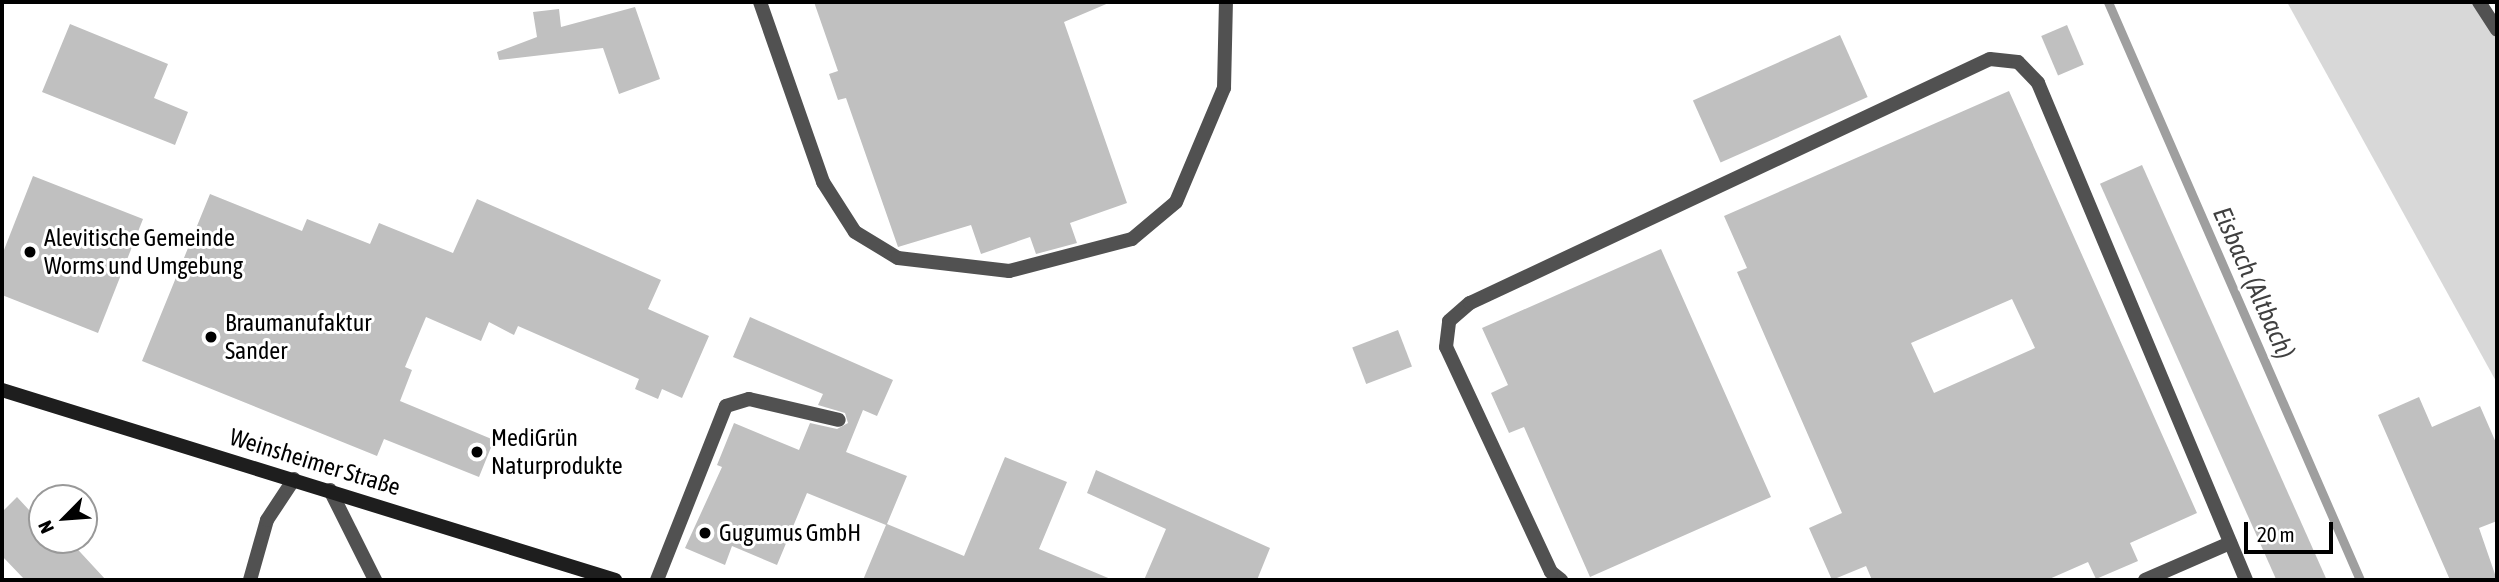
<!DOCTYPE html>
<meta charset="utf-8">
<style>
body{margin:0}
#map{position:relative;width:2499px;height:582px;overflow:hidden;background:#fff;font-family:"Asap Condensed",sans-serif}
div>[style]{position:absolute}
.green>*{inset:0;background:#d8d8d8}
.stream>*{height:9px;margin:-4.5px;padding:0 4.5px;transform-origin:4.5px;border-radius:4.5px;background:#9f9f9f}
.building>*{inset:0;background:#c0c0c0;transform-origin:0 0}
.service>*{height:14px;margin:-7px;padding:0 7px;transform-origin:7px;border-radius:7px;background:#515151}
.minor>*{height:14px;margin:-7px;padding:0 7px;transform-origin:7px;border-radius:7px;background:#515151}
.secondary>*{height:14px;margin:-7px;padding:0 7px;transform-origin:7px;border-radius:7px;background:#1e1e1e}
.dots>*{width:19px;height:19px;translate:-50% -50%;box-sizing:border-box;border:4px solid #fff;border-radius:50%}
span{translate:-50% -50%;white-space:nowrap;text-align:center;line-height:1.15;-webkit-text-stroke:6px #fff;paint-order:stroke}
.poi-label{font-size:24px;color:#000}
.left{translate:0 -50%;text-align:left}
.street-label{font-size:24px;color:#000}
.water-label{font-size:26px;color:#404040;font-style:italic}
.frame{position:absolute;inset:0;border:4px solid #000;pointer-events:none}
.north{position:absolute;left:28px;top:484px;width:70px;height:70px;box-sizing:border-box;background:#fff;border:2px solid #999;border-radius:50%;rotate:245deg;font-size:19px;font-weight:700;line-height:28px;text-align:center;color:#000}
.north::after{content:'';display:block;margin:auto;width:24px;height:32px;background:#000;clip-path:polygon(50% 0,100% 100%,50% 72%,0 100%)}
.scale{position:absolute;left:2244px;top:522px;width:89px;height:32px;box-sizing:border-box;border:4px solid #000;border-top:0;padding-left:9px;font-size:21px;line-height:24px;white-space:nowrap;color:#000;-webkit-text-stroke:5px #fff;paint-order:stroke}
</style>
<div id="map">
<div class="green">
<i style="clip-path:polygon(2287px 2px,2479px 2px,2497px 30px,2497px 383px)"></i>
</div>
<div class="stream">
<i style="left:2108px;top:2px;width:631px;rotate:66.44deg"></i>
</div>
<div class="building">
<i style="clip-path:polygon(814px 2px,1111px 2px,1064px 22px,1127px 203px,1070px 223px,1077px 243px,1036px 254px,1030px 237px,981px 254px,971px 225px,898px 247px,846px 98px,838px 100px,829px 74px,838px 71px)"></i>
<i style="clip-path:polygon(635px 7px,660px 79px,619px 94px,603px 48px,499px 60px,497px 52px,537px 37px,533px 12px,559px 9px,561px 27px)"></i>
<i style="clip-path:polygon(70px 24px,168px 64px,154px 98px,188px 112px,175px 145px,42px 92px)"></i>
<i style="left:2067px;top:25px;width:43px;height:28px;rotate:67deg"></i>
<i style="left:1840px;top:35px;width:68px;height:161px;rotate:66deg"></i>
<i style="clip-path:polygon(evenodd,2009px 91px,2197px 513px,2130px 543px,2138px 561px,2096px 579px,2088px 562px,2047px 580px,1872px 580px,1866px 566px,1832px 580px,1809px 528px,1842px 513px,1737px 272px,1747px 268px,1724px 216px,2009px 91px,2012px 299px,2035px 348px,1934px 393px,1911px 343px,2012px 299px)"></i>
<i style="left:2142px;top:165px;width:454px;height:46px;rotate:66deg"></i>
<i style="clip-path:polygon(33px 176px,143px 219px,98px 333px,2px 295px,2px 255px)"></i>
<i style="clip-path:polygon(210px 194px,302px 231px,307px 219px,370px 244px,379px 223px,453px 253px,477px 199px,661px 280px,648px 309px,709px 336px,682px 398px,662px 389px,658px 399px,635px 389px,639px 379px,518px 326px,514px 335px,489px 322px,481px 341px,426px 317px,405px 367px,412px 370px,400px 401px,494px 440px,479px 477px,384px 439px,377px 456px,142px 361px)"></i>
<i style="clip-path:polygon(1661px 249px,1771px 497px,1590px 577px,1524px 427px,1509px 433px,1491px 393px,1508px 385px,1482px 328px)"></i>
<i style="clip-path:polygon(750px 317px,893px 380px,877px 416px,863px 410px,846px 452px,907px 476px,887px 524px,964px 556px,1005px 457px,1067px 482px,1039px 549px,1113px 580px,863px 580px,886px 525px,807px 493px,777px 565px,732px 546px,725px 565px,685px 548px,722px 467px,717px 465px,734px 423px,799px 450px,810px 423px,837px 429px,848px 423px,845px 413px,818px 405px,823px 394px,733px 357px)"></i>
<i style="left:1398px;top:330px;width:39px;height:49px;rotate:69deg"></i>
<i style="clip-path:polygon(2419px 397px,2432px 427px,2480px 406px,2497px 445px,2497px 521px,2479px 528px,2497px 580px,2450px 580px,2378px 415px)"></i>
<i style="clip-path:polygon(1096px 470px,1270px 548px,1257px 580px,1144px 580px,1166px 529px,1087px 493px)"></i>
<i style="clip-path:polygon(17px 497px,42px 524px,42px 540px,69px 540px,106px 580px,25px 580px,2px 556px,2px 512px)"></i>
</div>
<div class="service">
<i style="left:760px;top:2px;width:191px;rotate:70.7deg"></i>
<i style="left:823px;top:182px;width:59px;rotate:57.4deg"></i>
<i style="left:855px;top:232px;width:50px;rotate:31.2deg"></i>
<i style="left:898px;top:258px;width:112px;rotate:6.7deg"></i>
<i style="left:1009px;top:271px;width:127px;rotate:-14.6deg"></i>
<i style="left:1132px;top:239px;width:57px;rotate:-40.1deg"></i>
<i style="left:1176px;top:202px;width:124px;rotate:-67.2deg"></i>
<i style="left:1224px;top:88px;width:86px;rotate:-88.7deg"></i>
<i style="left:330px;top:490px;width:101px;rotate:63.4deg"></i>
<i style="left:657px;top:580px;width:187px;rotate:-68.4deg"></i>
<i style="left:726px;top:406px;width:24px;rotate:-17deg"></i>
<i style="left:749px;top:399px;width:92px;rotate:13.1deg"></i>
<i style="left:1561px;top:580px;width:13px;rotate:-141deg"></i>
<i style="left:1551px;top:572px;width:248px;rotate:-115deg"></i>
<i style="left:1446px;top:347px;width:26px;rotate:-83deg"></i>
<i style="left:1449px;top:321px;width:28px;rotate:-41deg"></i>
<i style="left:1470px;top:303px;width:574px;rotate:-25.14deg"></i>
<i style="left:1990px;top:59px;width:28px;rotate:6deg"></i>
<i style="left:2018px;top:62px;width:29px;rotate:46deg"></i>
<i style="left:2038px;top:83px;width:539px;rotate:67.29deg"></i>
<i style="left:2145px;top:580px;width:93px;rotate:-23.5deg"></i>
</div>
<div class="minor">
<i style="left:2479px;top:2px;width:33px;rotate:57deg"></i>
<i style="left:250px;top:580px;width:62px;rotate:-74.2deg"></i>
<i style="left:267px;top:520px;width:49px;rotate:-56.6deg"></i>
</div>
<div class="secondary">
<i style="left:2px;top:390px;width:642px;rotate:17.22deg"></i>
</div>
<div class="dots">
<i style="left:30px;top:252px;background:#000"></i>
<i style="left:211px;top:337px;background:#000"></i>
<i style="left:477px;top:452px;background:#000"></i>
<i style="left:705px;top:533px;background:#000"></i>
</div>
<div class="poi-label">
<span class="left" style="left:44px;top:252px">Alevitische Gemeinde<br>Worms und Umgebung</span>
<span class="left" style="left:225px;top:337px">Braumanufaktur<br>Sander</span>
<span class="left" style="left:491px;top:452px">MediGrün<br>Naturprodukte</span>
<span class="left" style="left:719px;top:533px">Gugumus GmbH</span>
</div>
<div class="street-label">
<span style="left:315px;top:462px;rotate:17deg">Weinsheimer Straße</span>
</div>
<div class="water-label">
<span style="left:2253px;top:283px;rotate:66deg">Eisbach (Altbach)</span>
</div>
<div class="frame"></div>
<div class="north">N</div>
<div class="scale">20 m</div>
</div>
